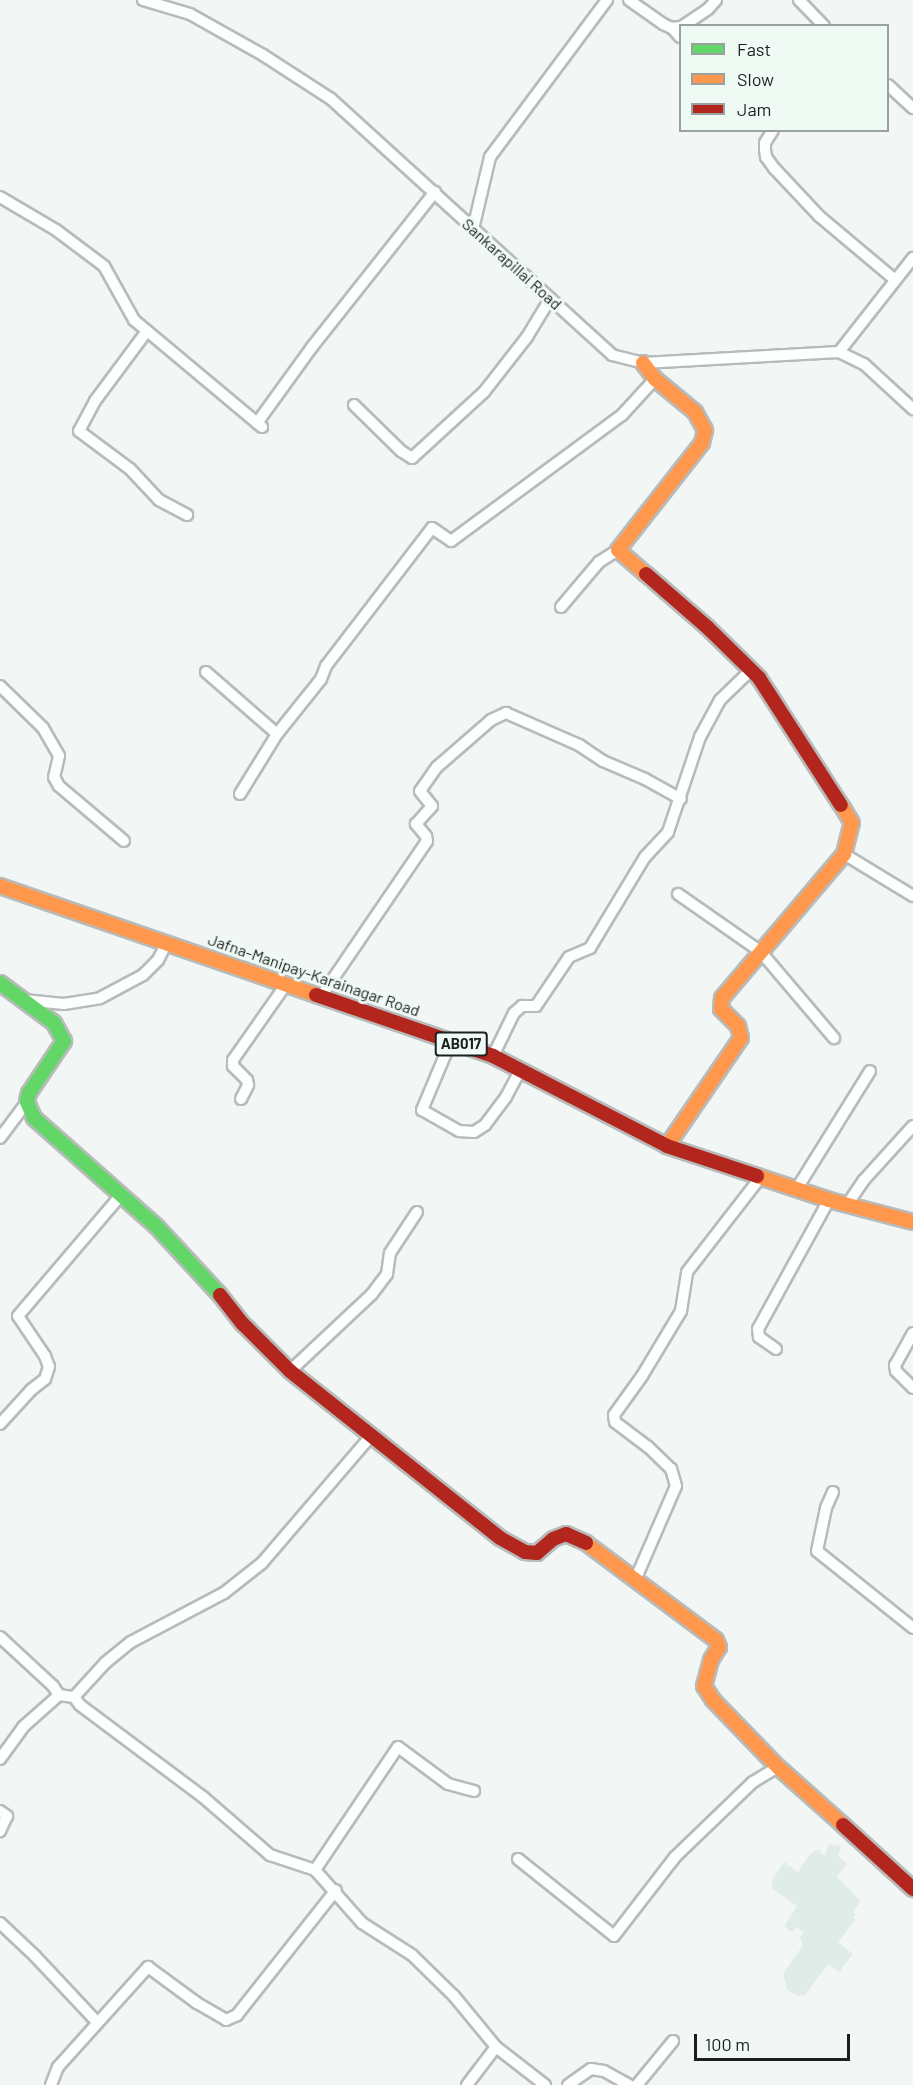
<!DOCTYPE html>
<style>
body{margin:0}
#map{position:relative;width:913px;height:2085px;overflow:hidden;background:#f2f7f5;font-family:Barlow,sans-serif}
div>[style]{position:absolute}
.built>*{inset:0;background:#e0ece7}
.roads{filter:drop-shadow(2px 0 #b7bbba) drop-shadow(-2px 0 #b7bbba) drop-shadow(0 2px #b7bbba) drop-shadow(0 -2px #b7bbba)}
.street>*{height:10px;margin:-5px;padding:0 5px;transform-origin:5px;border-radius:5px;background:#fdfefe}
.fast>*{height:14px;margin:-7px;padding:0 7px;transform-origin:7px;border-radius:7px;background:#63d668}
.slow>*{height:14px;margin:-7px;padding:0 7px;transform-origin:7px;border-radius:7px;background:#ff974d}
.jam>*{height:14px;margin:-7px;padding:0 7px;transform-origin:7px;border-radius:7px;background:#b3261e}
span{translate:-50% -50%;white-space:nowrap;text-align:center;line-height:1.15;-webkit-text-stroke:6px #effaf5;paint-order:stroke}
.shield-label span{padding:2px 4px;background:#effaf5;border:2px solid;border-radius:4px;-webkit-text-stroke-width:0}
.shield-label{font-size:15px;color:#1b1f1d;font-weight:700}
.street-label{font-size:16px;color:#1b1f1d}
.legend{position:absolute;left:679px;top:24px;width:210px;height:108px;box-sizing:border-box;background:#effaf5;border:2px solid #9aa29f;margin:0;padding:8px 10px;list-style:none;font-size:18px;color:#1b1f1d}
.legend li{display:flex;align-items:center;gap:12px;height:30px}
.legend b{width:30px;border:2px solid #9aa29f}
.scale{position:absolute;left:694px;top:2034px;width:156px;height:27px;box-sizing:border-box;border:3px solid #1b1f1d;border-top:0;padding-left:8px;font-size:18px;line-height:21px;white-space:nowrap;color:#1b1f1d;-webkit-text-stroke:4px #effaf5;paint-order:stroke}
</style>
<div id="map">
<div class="built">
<i style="clip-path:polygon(828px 1844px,841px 1846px,838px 1856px,847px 1863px,837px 1877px,861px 1901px,853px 1912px,856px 1914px,853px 1918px,855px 1920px,838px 1942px,853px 1954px,839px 1972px,828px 1964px,805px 1995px,798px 1996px,787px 1990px,783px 1974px,803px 1945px,800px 1937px,803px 1932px,796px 1927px,792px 1932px,784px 1926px,797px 1906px,772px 1889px,772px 1880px,784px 1862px,798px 1872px,810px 1854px,819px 1849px,823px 1855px,826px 1855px)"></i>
</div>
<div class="roads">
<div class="street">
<i style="left:143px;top:0;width:49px;rotate:16.6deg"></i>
<i style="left:190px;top:14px;width:84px;rotate:29.3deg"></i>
<i style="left:263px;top:55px;width:81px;rotate:32.9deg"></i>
<i style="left:331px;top:99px;width:380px;rotate:42.3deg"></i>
<i style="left:612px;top:355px;width:32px;rotate:14deg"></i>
<i style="left:643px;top:363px;width:196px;rotate:-3.2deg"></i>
<i style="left:839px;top:352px;width:28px;rotate:26deg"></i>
<i style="left:864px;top:364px;width:67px;rotate:42.6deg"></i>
<i style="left:629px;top:0;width:42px;rotate:35.2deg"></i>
<i style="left:663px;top:24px;width:10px;rotate:24deg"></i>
<i style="left:672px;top:28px;width:8px;rotate:-7deg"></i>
<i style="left:799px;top:0;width:36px;rotate:46deg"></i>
<i style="left:683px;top:26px;width:30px;rotate:-34deg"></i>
<i style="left:708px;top:9px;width:12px;rotate:-48deg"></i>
<i style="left:672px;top:28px;width:12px;rotate:48deg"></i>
<i style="left:888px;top:85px;width:34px;rotate:43deg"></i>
<i style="left:773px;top:130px;width:15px;rotate:122deg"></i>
<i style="left:765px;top:143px;width:6px;rotate:90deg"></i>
<i style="left:765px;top:149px;width:8px;rotate:83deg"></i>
<i style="left:766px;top:157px;width:14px;rotate:54deg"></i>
<i style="left:774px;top:168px;width:66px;rotate:46.8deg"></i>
<i style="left:819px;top:216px;width:98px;rotate:40deg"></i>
<i style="left:0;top:197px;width:65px;rotate:30.5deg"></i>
<i style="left:56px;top:230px;width:60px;rotate:36.9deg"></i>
<i style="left:104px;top:266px;width:62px;rotate:60.9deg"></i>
<i style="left:134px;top:320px;width:167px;rotate:39.9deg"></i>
<i style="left:473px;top:229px;width:74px;rotate:-76.7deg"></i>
<i style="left:490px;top:157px;width:196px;rotate:-53.3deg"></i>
<i style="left:147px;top:331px;width:87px;rotate:126.6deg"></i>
<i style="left:95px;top:401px;width:34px;rotate:118deg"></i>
<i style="left:79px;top:431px;width:64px;rotate:36.7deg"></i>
<i style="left:130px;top:469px;width:42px;rotate:46.9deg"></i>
<i style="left:159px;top:500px;width:32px;rotate:28deg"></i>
<i style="left:839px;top:352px;width:120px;rotate:-51.8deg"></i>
<i style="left:354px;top:405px;width:66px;rotate:44.4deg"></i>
<i style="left:401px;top:451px;width:13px;rotate:32deg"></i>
<i style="left:412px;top:458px;width:98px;rotate:-42.5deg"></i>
<i style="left:484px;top:392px;width:70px;rotate:-52deg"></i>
<i style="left:527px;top:337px;width:44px;rotate:-58.8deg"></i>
<i style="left:257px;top:423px;width:94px;rotate:-54.1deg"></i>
<i style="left:312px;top:347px;width:198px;rotate:-51.6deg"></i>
<i style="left:561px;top:607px;width:59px;rotate:-49.8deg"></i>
<i style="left:599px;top:562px;width:22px;rotate:-32deg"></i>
<i style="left:206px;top:672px;width:94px;rotate:41.1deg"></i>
<i style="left:0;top:686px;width:60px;rotate:44.3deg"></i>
<i style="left:43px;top:728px;width:32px;rotate:60deg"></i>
<i style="left:59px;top:756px;width:22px;rotate:103deg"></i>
<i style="left:54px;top:777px;width:10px;rotate:61deg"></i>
<i style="left:59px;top:786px;width:85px;rotate:40.2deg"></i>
<i style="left:240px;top:794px;width:70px;rotate:-58.3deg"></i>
<i style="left:277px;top:734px;width:70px;rotate:-51.3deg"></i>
<i style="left:321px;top:679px;width:14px;rotate:-69deg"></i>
<i style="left:326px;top:666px;width:174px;rotate:-52.5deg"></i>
<i style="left:432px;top:528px;width:23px;rotate:34deg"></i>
<i style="left:451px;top:541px;width:212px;rotate:-36.4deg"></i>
<i style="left:622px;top:415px;width:49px;rotate:-47.5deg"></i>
<i style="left:844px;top:854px;width:81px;rotate:31.3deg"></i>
<i style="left:678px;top:894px;width:101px;rotate:34.9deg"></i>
<i style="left:761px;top:952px;width:113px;rotate:49.7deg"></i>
<i style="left:322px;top:995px;width:186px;rotate:-55.7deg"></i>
<i style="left:427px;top:841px;width:5px;rotate:-101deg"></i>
<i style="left:426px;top:836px;width:16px;rotate:-130deg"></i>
<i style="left:416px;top:824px;width:24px;rotate:-48deg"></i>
<i style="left:432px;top:806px;width:19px;rotate:-129deg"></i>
<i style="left:420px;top:791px;width:29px;rotate:-55deg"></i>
<i style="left:437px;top:767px;width:72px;rotate:-41deg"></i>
<i style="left:491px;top:720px;width:17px;rotate:-25deg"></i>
<i style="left:506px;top:713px;width:80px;rotate:23.7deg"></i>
<i style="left:579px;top:745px;width:29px;rotate:34deg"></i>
<i style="left:603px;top:761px;width:46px;rotate:23.2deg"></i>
<i style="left:645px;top:779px;width:41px;rotate:29.1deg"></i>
<i style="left:24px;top:1000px;width:40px;rotate:5.7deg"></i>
<i style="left:64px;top:1004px;width:36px;rotate:-9deg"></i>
<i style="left:100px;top:998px;width:49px;rotate:-28.1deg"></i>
<i style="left:143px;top:975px;width:21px;rotate:-45deg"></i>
<i style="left:158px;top:960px;width:20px;rotate:-63deg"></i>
<i style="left:451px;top:1041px;width:75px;rotate:112.8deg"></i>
<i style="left:422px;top:1110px;width:43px;rotate:29.6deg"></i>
<i style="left:459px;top:1131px;width:15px;rotate:4deg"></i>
<i style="left:474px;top:1132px;width:13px;rotate:-32deg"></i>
<i style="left:485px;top:1125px;width:35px;rotate:-53deg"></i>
<i style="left:506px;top:1097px;width:32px;rotate:-62deg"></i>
<i style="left:493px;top:1056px;width:48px;rotate:-64deg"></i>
<i style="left:514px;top:1013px;width:11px;rotate:-41deg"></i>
<i style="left:522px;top:1006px;width:14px"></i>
<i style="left:536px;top:1006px;width:59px;rotate:-56deg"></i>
<i style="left:569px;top:957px;width:23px;rotate:-23deg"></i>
<i style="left:590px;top:948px;width:106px;rotate:-58.9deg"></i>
<i style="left:645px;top:857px;width:34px;rotate:-47deg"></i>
<i style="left:668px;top:832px;width:100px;rotate:-71.4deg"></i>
<i style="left:700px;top:737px;width:42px;rotate:-61.6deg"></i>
<i style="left:720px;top:700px;width:43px;rotate:-44.1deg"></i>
<i style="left:241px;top:1099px;width:16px;rotate:-63deg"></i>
<i style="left:248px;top:1085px;width:5px;rotate:-101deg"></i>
<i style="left:247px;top:1080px;width:20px;rotate:-135deg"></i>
<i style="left:233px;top:1066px;width:6px;rotate:-90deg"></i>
<i style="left:233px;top:1060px;width:94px;rotate:-55deg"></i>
<i style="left:0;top:1138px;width:45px;rotate:-53.1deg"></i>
<i style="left:796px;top:1190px;width:140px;rotate:-58.1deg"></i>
<i style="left:847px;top:1205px;width:30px;rotate:-56deg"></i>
<i style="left:864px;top:1180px;width:73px;rotate:-47.8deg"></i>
<i style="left:913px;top:1333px;width:37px;rotate:119deg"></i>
<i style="left:895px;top:1365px;width:6px;rotate:81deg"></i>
<i style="left:896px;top:1371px;width:24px;rotate:45deg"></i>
<i style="left:776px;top:1349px;width:21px;rotate:-145deg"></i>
<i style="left:759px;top:1337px;width:8px;rotate:-97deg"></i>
<i style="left:758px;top:1329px;width:147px;rotate:-61.2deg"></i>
<i style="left:290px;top:1371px;width:112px;rotate:-43.2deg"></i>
<i style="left:372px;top:1294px;width:25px;rotate:-53deg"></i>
<i style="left:387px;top:1274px;width:21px;rotate:-82deg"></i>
<i style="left:390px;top:1253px;width:49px;rotate:-56.6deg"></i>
<i style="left:0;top:1424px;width:46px;rotate:-47.6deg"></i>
<i style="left:31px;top:1390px;width:18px;rotate:-38deg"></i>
<i style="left:45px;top:1379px;width:13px;rotate:-72deg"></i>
<i style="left:49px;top:1367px;width:12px;rotate:-110deg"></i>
<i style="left:45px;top:1356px;width:48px;rotate:-124deg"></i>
<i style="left:18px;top:1316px;width:159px;rotate:-49.6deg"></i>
<i style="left:833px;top:1492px;width:17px;rotate:114deg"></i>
<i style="left:826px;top:1508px;width:44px;rotate:101.8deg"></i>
<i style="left:817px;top:1551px;width:123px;rotate:38.7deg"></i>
<i style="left:636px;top:1578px;width:100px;rotate:-66.5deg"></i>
<i style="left:676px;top:1486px;width:18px;rotate:-106deg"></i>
<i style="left:671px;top:1469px;width:32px;rotate:-136deg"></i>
<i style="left:648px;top:1447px;width:41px;rotate:-142.9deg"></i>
<i style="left:615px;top:1422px;width:7px;rotate:-98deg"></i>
<i style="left:614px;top:1415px;width:48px;rotate:-54.3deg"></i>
<i style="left:642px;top:1376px;width:76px;rotate:-59deg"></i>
<i style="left:681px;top:1311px;width:39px;rotate:-81deg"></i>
<i style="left:687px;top:1272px;width:119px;rotate:-52.2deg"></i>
<i style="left:0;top:1637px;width:72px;rotate:42.8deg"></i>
<i style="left:53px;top:1686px;width:11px;rotate:56deg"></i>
<i style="left:59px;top:1695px;width:15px;rotate:8deg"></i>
<i style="left:74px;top:1697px;width:10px;rotate:53deg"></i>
<i style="left:80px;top:1705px;width:154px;rotate:36.8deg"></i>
<i style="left:203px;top:1797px;width:89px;rotate:40.9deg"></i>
<i style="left:270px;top:1855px;width:47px;rotate:18.4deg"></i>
<i style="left:315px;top:1870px;width:71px;rotate:48.4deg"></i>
<i style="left:362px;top:1923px;width:59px;rotate:32.6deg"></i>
<i style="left:412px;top:1955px;width:59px;rotate:44.3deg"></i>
<i style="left:454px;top:1996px;width:66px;rotate:50.5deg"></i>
<i style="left:496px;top:2047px;width:62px;rotate:37.8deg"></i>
<i style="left:74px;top:1697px;width:46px;rotate:-47.6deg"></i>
<i style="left:105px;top:1663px;width:33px;rotate:-39deg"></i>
<i style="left:131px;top:1642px;width:105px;rotate:-27.8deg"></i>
<i style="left:224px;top:1593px;width:48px;rotate:-38.3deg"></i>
<i style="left:262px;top:1563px;width:166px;rotate:-49.4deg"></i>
<i style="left:0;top:1759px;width:39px;rotate:-54deg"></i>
<i style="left:23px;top:1727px;width:48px;rotate:-41.6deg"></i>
<i style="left:0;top:1811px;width:9px;rotate:36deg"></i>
<i style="left:7px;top:1816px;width:17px;rotate:115deg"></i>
<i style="left:518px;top:1859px;width:123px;rotate:38.7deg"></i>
<i style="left:614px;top:1936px;width:100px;rotate:-52.3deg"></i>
<i style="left:675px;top:1857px;width:108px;rotate:-43.9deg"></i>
<i style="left:753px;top:1782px;width:29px;rotate:-31deg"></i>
<i style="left:315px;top:1870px;width:148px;rotate:-56deg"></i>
<i style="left:398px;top:1747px;width:62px;rotate:36.5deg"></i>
<i style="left:448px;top:1784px;width:27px;rotate:15deg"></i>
<i style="left:0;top:1923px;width:48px;rotate:43.3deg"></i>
<i style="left:35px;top:1956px;width:91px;rotate:46.8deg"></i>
<i style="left:51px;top:2085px;width:19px;rotate:-69deg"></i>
<i style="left:58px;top:2067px;width:135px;rotate:-48deg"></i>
<i style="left:148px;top:1967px;width:61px;rotate:36.3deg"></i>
<i style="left:197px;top:2003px;width:34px;rotate:30deg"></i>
<i style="left:226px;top:2020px;width:12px;rotate:-24deg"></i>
<i style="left:237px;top:2015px;width:159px;rotate:-51.6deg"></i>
<i style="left:467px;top:2085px;width:48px;rotate:-52.7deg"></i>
<i style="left:568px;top:2085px;width:28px;rotate:-35deg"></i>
<i style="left:591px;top:2069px;width:13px;rotate:9deg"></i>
<i style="left:604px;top:2071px;width:29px;rotate:29deg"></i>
<i style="left:637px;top:2085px;width:57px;rotate:-50.7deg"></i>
</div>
<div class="fast">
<i style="left:0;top:983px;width:67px;rotate:36.5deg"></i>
<i style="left:54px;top:1023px;width:21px;rotate:61deg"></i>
<i style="left:64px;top:1041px;width:63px;rotate:123.9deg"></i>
<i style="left:29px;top:1093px;width:9px;rotate:103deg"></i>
<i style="left:27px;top:1102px;width:17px;rotate:66deg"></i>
<i style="left:34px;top:1118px;width:164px;rotate:41.5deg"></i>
<i style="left:157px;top:1227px;width:93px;rotate:47.2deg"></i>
</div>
<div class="slow">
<i style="left:643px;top:363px;width:20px;rotate:53deg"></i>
<i style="left:655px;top:379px;width:52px;rotate:39.5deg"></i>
<i style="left:695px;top:412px;width:21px;rotate:61deg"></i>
<i style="left:705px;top:430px;width:13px;rotate:103deg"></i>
<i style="left:702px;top:443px;width:136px;rotate:128.1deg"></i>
<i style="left:618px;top:550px;width:37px;rotate:41deg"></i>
<i style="left:0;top:886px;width:334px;rotate:19deg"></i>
<i style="left:667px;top:1146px;width:131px;rotate:-55.6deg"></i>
<i style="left:741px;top:1038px;width:12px;rotate:-104deg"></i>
<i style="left:738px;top:1026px;width:24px;rotate:-135deg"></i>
<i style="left:721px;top:1009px;width:11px;rotate:-85deg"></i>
<i style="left:722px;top:998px;width:189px;rotate:-49.7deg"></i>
<i style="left:844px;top:854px;width:32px;rotate:-76deg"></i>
<i style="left:852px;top:823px;width:21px;rotate:-121deg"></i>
<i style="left:757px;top:1176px;width:76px;rotate:18.4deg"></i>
<i style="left:829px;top:1200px;width:87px;rotate:14.7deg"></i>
<i style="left:586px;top:1543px;width:162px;rotate:36.7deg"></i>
<i style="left:716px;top:1640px;width:8px;rotate:67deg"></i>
<i style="left:719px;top:1647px;width:15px;rotate:122deg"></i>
<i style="left:711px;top:1660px;width:27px;rotate:105deg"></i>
<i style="left:704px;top:1686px;width:17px;rotate:57deg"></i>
<i style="left:713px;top:1700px;width:93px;rotate:45.9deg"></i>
<i style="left:778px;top:1767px;width:87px;rotate:41.7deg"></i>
</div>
<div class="jam">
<i style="left:646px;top:574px;width:81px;rotate:41deg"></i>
<i style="left:707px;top:627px;width:73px;rotate:44.4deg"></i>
<i style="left:759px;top:678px;width:151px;rotate:57.2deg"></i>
<i style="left:316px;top:995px;width:187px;rotate:19deg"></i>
<i style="left:493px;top:1056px;width:196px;rotate:27.3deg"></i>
<i style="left:667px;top:1146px;width:95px;rotate:18.4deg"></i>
<i style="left:220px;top:1295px;width:37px;rotate:52deg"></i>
<i style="left:243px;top:1324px;width:66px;rotate:45deg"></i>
<i style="left:290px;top:1371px;width:268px;rotate:38.5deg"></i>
<i style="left:500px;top:1538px;width:29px;rotate:29deg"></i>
<i style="left:525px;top:1552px;width:12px;rotate:5deg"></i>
<i style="left:537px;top:1553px;width:21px;rotate:-41deg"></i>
<i style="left:553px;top:1539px;width:14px;rotate:-21deg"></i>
<i style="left:566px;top:1534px;width:22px;rotate:24deg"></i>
<i style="left:843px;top:1825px;width:95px;rotate:42.4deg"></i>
</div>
</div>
<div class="shield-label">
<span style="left:461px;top:1044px">AB017</span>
</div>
<div class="street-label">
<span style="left:512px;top:264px;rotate:42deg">Sankarapillai Road</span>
<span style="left:314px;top:975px;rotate:19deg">Jafna-Manipay-Karainagar Road</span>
</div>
<ul class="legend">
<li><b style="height:8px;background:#63d668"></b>Fast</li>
<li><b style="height:8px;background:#ff974d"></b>Slow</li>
<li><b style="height:8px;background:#b3261e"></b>Jam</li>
</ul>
<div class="scale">100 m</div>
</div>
